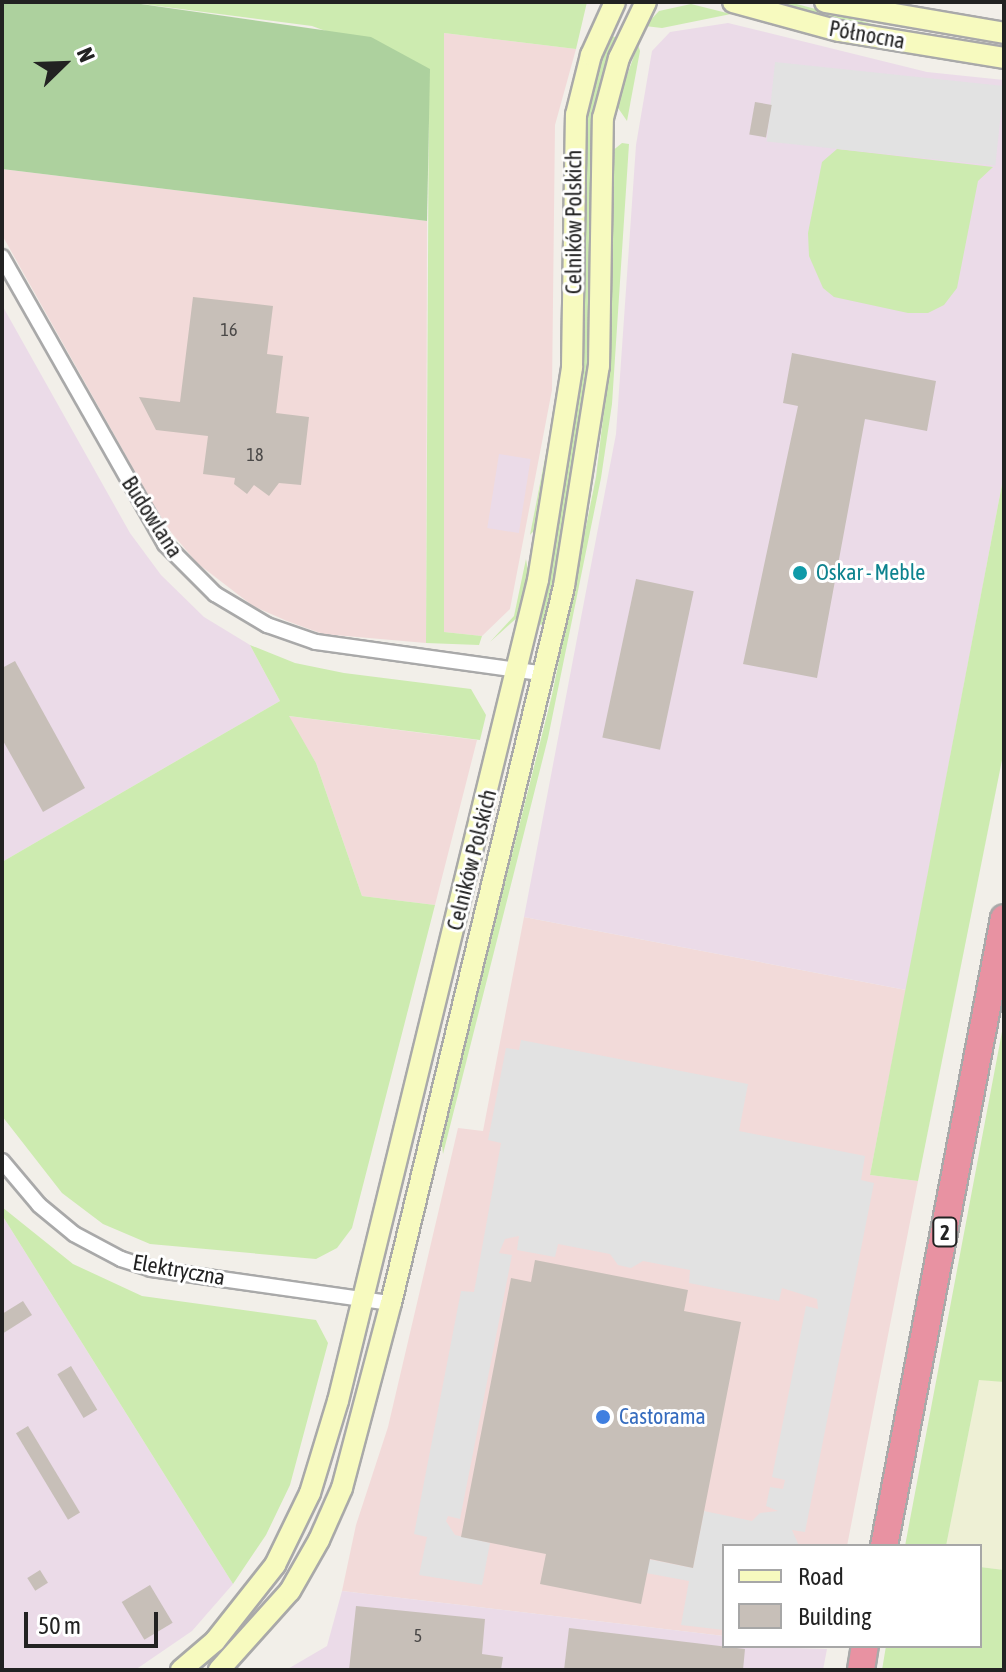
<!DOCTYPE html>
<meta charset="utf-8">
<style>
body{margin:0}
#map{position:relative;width:1006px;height:1672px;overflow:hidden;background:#f2efe9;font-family:"Asap Condensed",sans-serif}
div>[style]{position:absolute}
.commercial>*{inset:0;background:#f2dad9}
.industrial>*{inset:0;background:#ebdbe8;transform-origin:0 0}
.farmland>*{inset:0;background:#eef0d5}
.grass>*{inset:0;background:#cdebb0}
.forest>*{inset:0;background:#add19e}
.parking>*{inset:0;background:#e2e2e2;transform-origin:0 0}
.building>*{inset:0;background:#c7bfb8;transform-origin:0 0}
.roads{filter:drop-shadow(2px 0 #a9a9a9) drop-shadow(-2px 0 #a9a9a9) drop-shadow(0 2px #a9a9a9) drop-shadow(0 -2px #a9a9a9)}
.street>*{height:14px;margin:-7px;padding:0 7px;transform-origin:7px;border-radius:7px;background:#fff}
.secondary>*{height:20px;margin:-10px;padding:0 10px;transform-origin:10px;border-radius:10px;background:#f7fabf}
.highway>*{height:26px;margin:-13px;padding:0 13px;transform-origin:13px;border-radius:13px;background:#e892a2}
.dots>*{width:22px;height:22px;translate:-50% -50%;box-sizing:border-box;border:4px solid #fff;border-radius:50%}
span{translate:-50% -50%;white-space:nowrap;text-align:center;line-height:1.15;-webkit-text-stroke:6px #fff;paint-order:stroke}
.number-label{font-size:18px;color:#4b4948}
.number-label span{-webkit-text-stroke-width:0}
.shield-label span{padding:2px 6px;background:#fff;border:2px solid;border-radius:6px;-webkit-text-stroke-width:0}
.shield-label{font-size:20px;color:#222;font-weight:700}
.street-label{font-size:22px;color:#222}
.culture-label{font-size:22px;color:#0d838f}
.left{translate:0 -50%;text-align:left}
.shop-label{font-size:22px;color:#366cbe}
.frame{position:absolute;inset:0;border:4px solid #222;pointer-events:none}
.legend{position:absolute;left:722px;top:1544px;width:260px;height:104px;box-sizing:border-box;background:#fff;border:2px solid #a7a7a7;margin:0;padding:10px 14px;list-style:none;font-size:24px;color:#222}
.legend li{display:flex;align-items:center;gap:16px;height:40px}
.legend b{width:40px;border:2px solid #a7a7a7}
.north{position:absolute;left:24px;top:24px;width:80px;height:80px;-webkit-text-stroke:6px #fff;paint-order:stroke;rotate:67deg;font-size:22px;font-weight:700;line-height:32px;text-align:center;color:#222}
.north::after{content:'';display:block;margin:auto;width:28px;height:36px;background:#222;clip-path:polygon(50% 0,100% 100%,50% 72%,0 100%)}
.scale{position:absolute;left:24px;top:1612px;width:134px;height:36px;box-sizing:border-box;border:4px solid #222;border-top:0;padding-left:10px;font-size:24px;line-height:28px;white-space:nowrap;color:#222;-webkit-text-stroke:6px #fff;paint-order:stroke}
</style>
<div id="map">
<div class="commercial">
<i style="clip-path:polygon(444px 33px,576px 49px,555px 125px,552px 390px,510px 609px,482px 636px,444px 632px)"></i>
<i style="clip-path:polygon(2px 169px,427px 221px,426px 643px,323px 634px,287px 621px,253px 606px,197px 563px,165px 525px,2px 235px)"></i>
<i style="clip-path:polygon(288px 716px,477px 740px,435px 905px,362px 896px,316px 763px)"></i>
<i style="clip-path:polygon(524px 917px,906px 990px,870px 1175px,918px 1181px,847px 1546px,724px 1546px,724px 1636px,342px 1591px,356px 1525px,388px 1427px,458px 1128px,483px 1131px)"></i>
</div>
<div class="industrial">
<i style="clip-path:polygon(728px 23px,927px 72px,1004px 80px,1004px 474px,906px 990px,524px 917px,616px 434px,636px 145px,652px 51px,670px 32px)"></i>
<i style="clip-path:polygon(2px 305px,130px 533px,161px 575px,204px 617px,250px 645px,280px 701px,2px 862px)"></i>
<i style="left:499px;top:454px;width:32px;height:75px;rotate:9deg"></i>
<i style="clip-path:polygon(2px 1215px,233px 1584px,192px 1631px,135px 1670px,2px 1670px)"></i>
<i style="clip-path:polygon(342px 1591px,724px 1636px,724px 1646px,827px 1649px,823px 1670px,286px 1670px,327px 1646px)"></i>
</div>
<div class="farmland">
<i style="clip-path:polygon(979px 1379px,1004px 1382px,1004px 1570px,980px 1567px,980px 1546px,946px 1546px)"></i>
</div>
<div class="grass">
<i style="clip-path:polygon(127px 2px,587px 2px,576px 49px,444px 33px,444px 632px,482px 636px,479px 645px,426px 643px,429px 69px,312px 26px)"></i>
<i style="clip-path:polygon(765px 2px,789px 2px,903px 32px,813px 16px)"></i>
<i style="clip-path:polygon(691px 4px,731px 14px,662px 28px,645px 26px,659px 11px)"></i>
<i style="clip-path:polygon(610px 35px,617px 38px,593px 128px,589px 375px,547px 626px,538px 624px,581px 374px,585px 129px,594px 79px)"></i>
<i style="clip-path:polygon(638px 45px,640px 51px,627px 121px,616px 105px)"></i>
<i style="clip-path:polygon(622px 143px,629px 144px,612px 404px,601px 478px,548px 738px,443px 1154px,441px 1137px,552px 695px,596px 477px,610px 360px,611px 152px)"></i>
<i style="clip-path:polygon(837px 149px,993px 167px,978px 181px,957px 288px,944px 305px,928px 313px,908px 313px,834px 297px,823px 288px,809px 256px,808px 233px,822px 162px)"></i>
<i style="clip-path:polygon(555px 407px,538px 526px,530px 535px)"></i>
<i style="clip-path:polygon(1004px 474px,1004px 750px,918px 1181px,870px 1175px)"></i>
<i style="clip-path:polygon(526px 559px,529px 577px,519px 616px,490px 642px,514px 616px)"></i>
<i style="clip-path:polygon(250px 645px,295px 663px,344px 673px,471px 689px,486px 715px,480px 740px,289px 716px,316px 763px,362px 896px,435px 905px,352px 1228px,337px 1248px,316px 1259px,150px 1244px,103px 1224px,62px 1193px,2px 1116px,2px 862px,280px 701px)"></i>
<i style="clip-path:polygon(1004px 1021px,1004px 1382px,979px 1380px,946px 1546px,905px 1546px)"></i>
<i style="clip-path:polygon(2px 1207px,73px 1264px,142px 1296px,316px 1320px,328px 1343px,290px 1485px,266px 1535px,233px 1584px,2px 1215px)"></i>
<i style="clip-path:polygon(980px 1567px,1004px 1570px,1004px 1670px,882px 1670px,886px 1646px,980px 1646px)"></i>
</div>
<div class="forest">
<i style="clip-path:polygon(2px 2px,127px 2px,371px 37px,430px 69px,427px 221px,2px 169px)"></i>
</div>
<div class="parking">
<i style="left:775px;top:62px;width:230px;height:80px;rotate:6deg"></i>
<i style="clip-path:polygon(521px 1040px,748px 1084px,739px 1131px,865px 1156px,861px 1180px,874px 1183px,805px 1532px,792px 1530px,799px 1546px,724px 1546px,724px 1630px,681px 1625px,689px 1581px,619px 1568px,622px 1554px,693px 1568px,704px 1511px,752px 1521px,760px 1513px,778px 1511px,766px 1506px,770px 1487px,783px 1489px,785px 1480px,772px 1477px,806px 1306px,818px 1309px,817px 1299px,782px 1288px,779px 1301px,689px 1283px,690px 1270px,643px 1261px,631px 1268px,618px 1265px,610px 1254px,558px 1244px,555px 1257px,517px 1250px,519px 1236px,505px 1239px,499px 1253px,512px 1255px,460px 1519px,448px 1516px,446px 1521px,455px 1535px,490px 1543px,482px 1585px,419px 1575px,427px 1537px,414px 1534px,461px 1291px,474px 1292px,501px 1143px,488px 1140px,506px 1048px,519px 1050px)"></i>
</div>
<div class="building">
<i style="left:755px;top:102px;width:17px;height:33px;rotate:10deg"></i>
<i style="clip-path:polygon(193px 297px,273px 306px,267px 354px,283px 356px,276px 413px,309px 417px,301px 485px,279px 483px,269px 496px,254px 485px,247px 494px,234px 484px,235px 478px,203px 474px,208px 436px,156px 430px,139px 397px,180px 402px)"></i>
<i style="clip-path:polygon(792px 353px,936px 381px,927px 431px,865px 419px,817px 678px,743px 664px,798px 406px,783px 403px)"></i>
<i style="left:636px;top:579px;width:59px;height:162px;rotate:12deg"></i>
<i style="clip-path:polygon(15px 661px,85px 788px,43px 812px,2px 739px,2px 668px)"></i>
<i style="clip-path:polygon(535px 1260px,688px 1290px,684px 1311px,741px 1322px,693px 1568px,650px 1559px,641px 1604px,540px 1584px,546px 1554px,461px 1537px,511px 1278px,531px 1282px)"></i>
<i style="clip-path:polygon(23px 1301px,32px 1315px,2px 1334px,2px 1314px)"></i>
<i style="left:71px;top:1366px;width:51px;height:16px;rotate:59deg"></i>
<i style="left:28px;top:1426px;width:101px;height:14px;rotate:59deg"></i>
<i style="left:40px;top:1570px;width:15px;height:15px;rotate:58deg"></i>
<i style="left:150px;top:1585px;width:44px;height:33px;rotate:59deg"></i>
<i style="clip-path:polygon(356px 1606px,485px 1619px,482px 1654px,503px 1657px,501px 1670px,349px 1670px)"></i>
<i style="clip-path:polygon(569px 1628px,745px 1649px,743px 1670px,564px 1670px)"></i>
</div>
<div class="roads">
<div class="street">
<i style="left:2px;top:257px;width:330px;rotate:60.4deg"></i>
<i style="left:165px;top:544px;width:71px;rotate:45deg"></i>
<i style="left:215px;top:594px;width:61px;rotate:30.8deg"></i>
<i style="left:267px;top:625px;width:52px;rotate:19.1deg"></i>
<i style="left:316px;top:642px;width:232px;rotate:7.9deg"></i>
<i style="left:2px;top:1161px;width:57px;rotate:49.9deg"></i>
<i style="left:39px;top:1205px;width:45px;rotate:39.6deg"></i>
<i style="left:74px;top:1234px;width:53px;rotate:28deg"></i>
<i style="left:121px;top:1259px;width:32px;rotate:18deg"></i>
<i style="left:151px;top:1269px;width:242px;rotate:8.1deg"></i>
</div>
<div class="secondary">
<i style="left:733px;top:2px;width:110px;rotate:15.3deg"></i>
<i style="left:839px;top:31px;width:167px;rotate:9.3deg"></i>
<i style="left:825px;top:2px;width:182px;rotate:9.8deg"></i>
<i style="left:181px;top:1670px;width:45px;rotate:-40.5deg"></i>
<i style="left:215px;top:1641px;width:97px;rotate:-51.7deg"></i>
<i style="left:275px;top:1565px;width:80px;rotate:-64.1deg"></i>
<i style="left:310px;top:1493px;width:96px;rotate:-73.1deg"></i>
<i style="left:338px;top:1401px;width:845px;rotate:-76.31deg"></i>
<i style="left:538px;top:580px;width:216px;rotate:-80.9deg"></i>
<i style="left:572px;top:367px;width:252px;rotate:-89.1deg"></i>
<i style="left:576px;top:115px;width:62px;rotate:-76deg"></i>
<i style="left:591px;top:55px;width:58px;rotate:-65.6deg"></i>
<i style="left:219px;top:1670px;width:106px;rotate:-48.1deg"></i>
<i style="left:290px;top:1591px;width:59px;rotate:-60.4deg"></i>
<i style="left:319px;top:1540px;width:57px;rotate:-66.1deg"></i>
<i style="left:342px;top:1488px;width:191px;rotate:-75.2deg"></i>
<i style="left:391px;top:1303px;width:738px;rotate:-76.43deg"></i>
<i style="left:564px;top:586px;width:223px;rotate:-81deg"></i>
<i style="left:599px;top:366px;width:248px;rotate:-89.1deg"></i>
<i style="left:603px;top:118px;width:62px;rotate:-75.1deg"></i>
<i style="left:619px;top:58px;width:62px;rotate:-64.3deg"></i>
</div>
<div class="highway">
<i style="left:884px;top:1546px;width:639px;rotate:-79.18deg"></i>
<i style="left:861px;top:1670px;width:24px;rotate:-81deg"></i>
</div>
</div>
<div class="dots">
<i style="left:800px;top:573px;background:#0f9aa8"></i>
<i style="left:603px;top:1417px;background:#3f7fe0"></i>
</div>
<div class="number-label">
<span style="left:229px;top:330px">16</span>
<span style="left:255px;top:455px">18</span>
<span style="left:418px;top:1636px">5</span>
</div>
<div class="shield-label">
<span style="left:945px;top:1232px">2</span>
</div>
<div class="street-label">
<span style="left:867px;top:35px;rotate:10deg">Północna</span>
<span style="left:574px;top:222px;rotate:-90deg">Celników Polskich</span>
<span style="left:152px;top:517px;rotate:57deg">Budowlana</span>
<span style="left:472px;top:860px;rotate:-76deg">Celników Polskich</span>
<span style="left:179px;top:1270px;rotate:10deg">Elektryczna</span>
</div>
<div class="culture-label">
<span class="left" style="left:816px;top:573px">Oskar - Meble</span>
</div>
<div class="shop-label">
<span class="left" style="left:619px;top:1417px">Castorama</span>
</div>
<div class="frame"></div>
<ul class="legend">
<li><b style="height:10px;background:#f7fabf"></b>Road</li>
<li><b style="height:22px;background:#c7bfb8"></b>Building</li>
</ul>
<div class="north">N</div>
<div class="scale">50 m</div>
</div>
